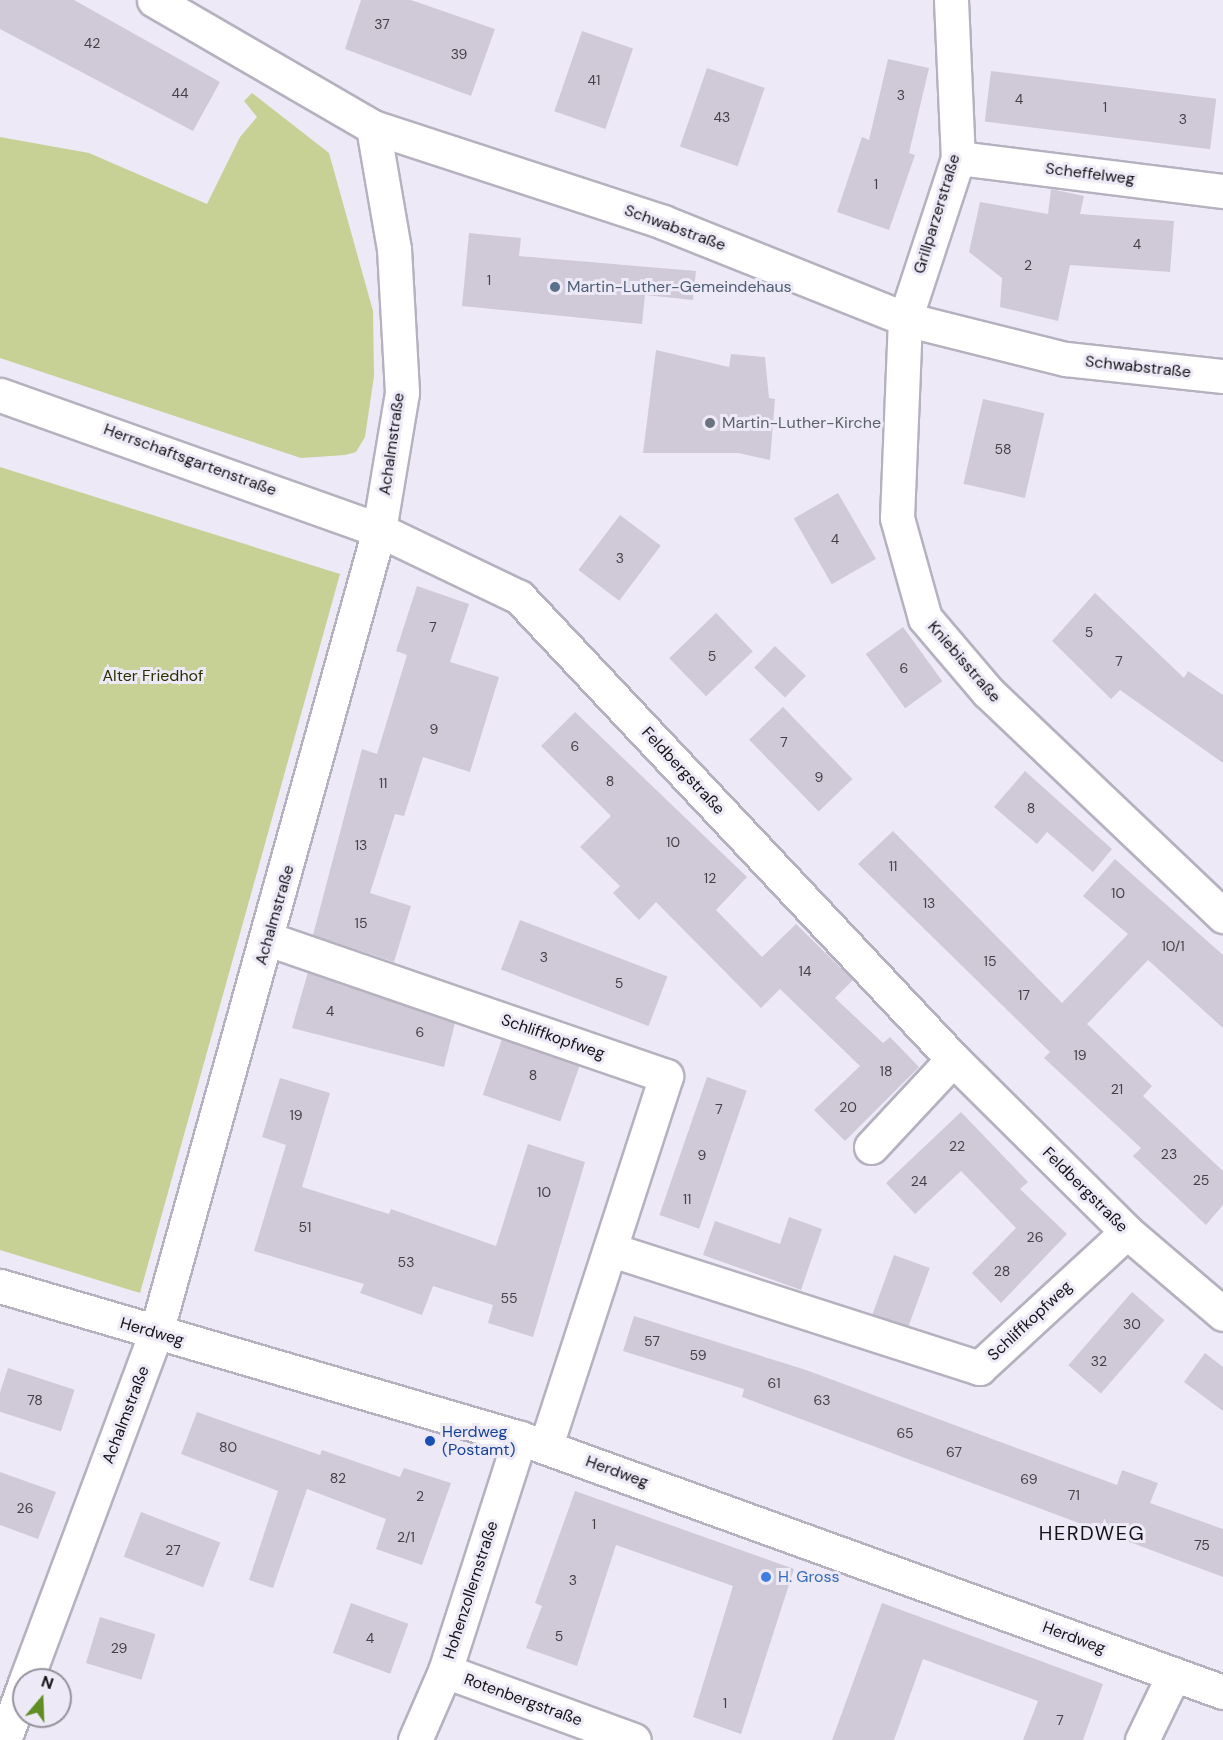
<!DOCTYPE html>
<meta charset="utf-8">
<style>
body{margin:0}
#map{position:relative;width:1223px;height:1740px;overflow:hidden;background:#ede9f7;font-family:"DM Sans",sans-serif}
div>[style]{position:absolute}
.green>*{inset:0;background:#c7d196}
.building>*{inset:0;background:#d0cad8;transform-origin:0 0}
.roads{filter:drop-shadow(2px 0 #b5b1be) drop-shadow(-2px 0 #b5b1be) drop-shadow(0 2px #b5b1be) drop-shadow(0 -2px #b5b1be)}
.minor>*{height:33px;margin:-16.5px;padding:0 16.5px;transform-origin:16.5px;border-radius:16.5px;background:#fff}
.tertiary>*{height:33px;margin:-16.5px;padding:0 16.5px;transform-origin:16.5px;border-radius:16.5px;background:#fff}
.dots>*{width:16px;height:16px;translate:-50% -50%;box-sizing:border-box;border:3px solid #ede9f7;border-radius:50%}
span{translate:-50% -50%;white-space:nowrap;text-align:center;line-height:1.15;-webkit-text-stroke:6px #ede9f7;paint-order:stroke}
.number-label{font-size:14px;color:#434147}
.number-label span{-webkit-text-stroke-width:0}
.street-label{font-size:16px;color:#141317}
.service-label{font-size:16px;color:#4e5e75}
.left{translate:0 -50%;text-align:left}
.worship-label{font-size:16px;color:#5b616d}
.park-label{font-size:16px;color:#2b3000}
.transit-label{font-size:16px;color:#164399}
.shop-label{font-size:16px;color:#366cbe}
.quarter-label{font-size:20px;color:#141317;letter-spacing:1.5px}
.north{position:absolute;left:12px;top:1668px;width:60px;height:60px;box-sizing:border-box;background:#ede9f7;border:2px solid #96939d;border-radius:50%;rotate:19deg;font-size:16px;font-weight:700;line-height:24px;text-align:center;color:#141317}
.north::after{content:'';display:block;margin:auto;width:21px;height:27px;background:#608e23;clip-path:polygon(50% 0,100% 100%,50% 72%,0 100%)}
</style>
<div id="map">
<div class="green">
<i style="clip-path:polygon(252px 93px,329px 153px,373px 311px,374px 376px,365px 437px,356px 452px,345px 455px,301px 458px,0 358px,0 137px,89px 153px,207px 204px,240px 137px,257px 117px,244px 101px)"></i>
<i style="clip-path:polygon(0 467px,340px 574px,140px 1293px,0 1250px)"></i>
</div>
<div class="building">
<i style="clip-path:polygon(0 0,74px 0,220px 82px,193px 131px,0 29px)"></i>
<i style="clip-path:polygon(361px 0,411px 0,495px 29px,471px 96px,345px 49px)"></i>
<i style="left:582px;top:31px;width:54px;height:85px;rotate:19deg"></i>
<i style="clip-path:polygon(888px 59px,929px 68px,909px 153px,915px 155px,889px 230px,837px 212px,862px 137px,869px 140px)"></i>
<i style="left:707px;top:68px;width:61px;height:83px;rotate:19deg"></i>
<i style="left:991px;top:71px;width:227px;height:51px;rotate:7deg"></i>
<i style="clip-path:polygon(1051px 189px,1084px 196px,1080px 214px,1174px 221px,1170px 272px,1070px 265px,1058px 321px,1000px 307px,1002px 278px,969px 252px,980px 202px,1048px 214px)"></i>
<i style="clip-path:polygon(469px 233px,521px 238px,519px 256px,696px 271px,693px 300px,645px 295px,642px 324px,462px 306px)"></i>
<i style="clip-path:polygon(656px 350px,729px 367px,731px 354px,765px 357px,769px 398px,775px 399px,770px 460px,738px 453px,643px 453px)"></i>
<i style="left:983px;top:399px;width:63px;height:87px;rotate:13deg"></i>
<i style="left:838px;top:493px;width:76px;height:51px;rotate:60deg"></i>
<i style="left:620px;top:515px;width:51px;height:69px;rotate:37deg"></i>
<i style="clip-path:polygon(417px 586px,469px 604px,450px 662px,499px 677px,470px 772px,423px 757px,404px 816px,395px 814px,370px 893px,411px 906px,394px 962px,313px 935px,362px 749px,377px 754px,407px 655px,396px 651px)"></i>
<i style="clip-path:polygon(1095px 593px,1184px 678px,1188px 671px,1223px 695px,1223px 763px,1120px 690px,1111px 699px,1052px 641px)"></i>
<i style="left:716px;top:613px;width:53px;height:65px;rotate:46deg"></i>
<i style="left:903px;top:627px;width:67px;height:46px;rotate:54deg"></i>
<i style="left:775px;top:646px;width:43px;height:30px;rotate:44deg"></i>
<i style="left:783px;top:707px;width:100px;height:47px;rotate:46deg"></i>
<i style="clip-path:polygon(575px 712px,747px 877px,716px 910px,762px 957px,796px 924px,853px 980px,835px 998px,883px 1043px,890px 1037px,919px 1067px,845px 1141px,814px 1110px,860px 1066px,780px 989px,761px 1008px,656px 902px,639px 920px,613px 893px,620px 886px,580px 847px,611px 816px,541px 746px)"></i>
<i style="clip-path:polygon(1025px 771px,1112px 849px,1093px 872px,1047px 832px,1037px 844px,994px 807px)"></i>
<i style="clip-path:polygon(893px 831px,1062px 1003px,1128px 934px,1083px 896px,1115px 859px,1223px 955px,1223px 1028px,1148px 960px,1087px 1024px,1152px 1086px,1143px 1096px,1223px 1171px,1223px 1205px,1206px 1225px,1133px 1156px,1141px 1148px,1044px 1058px,1050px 1052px,858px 864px)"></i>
<i style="left:520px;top:920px;width:158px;height:53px;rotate:21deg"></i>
<i style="clip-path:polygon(308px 972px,455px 1023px,444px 1067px,292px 1028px)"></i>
<i style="left:502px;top:1039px;width:82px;height:59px;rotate:19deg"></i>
<i style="left:707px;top:1077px;width:42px;height:146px;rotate:19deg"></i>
<i style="clip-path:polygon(280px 1078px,330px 1093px,302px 1187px,389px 1214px,391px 1209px,496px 1246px,528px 1144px,585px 1162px,533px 1337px,488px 1323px,493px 1305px,433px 1286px,422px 1315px,360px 1293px,364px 1284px,254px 1251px,286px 1145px,262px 1137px)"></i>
<i style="clip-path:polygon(961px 1112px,1028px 1182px,1020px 1189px,1067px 1234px,1001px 1303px,972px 1273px,1016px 1228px,961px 1171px,915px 1214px,886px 1183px)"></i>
<i style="clip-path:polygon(789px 1217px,822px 1229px,801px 1290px,703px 1255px,715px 1221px,780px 1244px)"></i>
<i style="left:894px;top:1255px;width:38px;height:63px;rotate:20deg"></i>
<i style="left:1132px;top:1292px;width:43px;height:97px;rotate:41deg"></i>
<i style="clip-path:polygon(634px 1316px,806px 1370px,1117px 1485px,1122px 1470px,1158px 1483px,1150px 1503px,1223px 1529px,1223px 1577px,742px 1397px,744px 1389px,623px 1351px)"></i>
<i style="clip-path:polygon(1205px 1353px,1223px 1367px,1223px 1411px,1184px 1382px)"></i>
<i style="left:8px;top:1368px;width:70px;height:44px;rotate:18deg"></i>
<i style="clip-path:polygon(197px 1412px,320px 1455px,322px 1450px,400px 1477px,404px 1468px,451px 1483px,422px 1565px,376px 1549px,386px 1519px,307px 1489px,273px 1588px,249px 1580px,278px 1491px,181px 1454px)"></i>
<i style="clip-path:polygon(0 1472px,56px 1492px,38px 1539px,0 1525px)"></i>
<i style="clip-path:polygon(575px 1491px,794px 1569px,741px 1734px,693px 1717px,733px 1586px,616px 1545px,577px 1666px,526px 1648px,542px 1606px,535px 1603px)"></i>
<i style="left:141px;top:1512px;width:85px;height:48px;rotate:21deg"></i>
<i style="left:351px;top:1603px;width:61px;height:53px;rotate:20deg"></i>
<i style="clip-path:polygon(882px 1603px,1103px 1684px,1083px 1740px,1023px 1740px,1038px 1701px,923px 1659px,894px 1740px,832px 1740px)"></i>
<i style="left:100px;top:1617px;width:58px;height:48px;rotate:17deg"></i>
</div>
<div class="roads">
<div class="minor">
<i style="left:154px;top:0;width:253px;rotate:30.1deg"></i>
<i style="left:373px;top:127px;width:305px;rotate:18.1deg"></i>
<i style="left:663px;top:222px;width:261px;rotate:21.8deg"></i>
<i style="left:905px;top:319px;width:166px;rotate:14deg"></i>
<i style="left:1066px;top:359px;width:158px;rotate:6.2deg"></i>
<i style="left:951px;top:0;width:158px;rotate:87.5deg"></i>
<i style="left:958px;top:158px;width:169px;rotate:108.2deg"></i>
<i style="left:905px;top:319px;width:199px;rotate:92.3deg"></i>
<i style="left:897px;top:518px;width:104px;rotate:74.4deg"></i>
<i style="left:925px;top:618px;width:97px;rotate:49.6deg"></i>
<i style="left:988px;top:692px;width:325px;rotate:43.6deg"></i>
<i style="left:958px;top:158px;width:267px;rotate:7.1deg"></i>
<i style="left:0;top:395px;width:402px;rotate:19.6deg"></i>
<i style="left:379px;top:530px;width:155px;rotate:25.6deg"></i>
<i style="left:519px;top:597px;width:634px;rotate:46.79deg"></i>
<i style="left:953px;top:1059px;width:245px;rotate:44.8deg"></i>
<i style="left:1127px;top:1232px;width:126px;rotate:40.5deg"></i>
<i style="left:268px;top:939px;width:421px;rotate:19deg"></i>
<i style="left:666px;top:1076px;width:389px;rotate:108deg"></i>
<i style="left:871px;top:1147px;width:120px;rotate:-47deg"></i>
<i style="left:612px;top:1250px;width:386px;rotate:17.8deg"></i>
<i style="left:979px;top:1368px;width:201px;rotate:-42.6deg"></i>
<i style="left:445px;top:1671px;width:201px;rotate:20.1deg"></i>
<i style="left:26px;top:1680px;width:371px;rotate:-69.5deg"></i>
<i style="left:156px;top:1333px;width:833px;rotate:-74.48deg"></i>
<i style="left:379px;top:530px;width:140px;rotate:-80.5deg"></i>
<i style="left:402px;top:392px;width:143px;rotate:-93.2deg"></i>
<i style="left:394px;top:249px;width:124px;rotate:-99.8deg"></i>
<i style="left:4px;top:1740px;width:58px;rotate:-69.7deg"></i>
<i style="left:415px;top:1740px;width:75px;rotate:-66.5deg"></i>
<i style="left:445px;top:1671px;width:245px;rotate:-72.2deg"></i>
<i style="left:1142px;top:1740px;width:73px;rotate:-64.1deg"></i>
</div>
<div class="tertiary">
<i style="left:0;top:1286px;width:542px;rotate:16.29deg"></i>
<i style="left:520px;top:1438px;width:747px;rotate:19.87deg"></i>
</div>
</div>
<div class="dots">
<i style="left:555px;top:287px;background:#5c6f8a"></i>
<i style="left:710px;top:423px;background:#6b7280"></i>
<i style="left:430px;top:1441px;background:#1a4fb4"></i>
<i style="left:766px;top:1577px;background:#3f7fe0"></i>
</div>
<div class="number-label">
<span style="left:382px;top:24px">37</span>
<span style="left:92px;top:43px">42</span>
<span style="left:459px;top:54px">39</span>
<span style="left:594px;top:80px">41</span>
<span style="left:180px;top:93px">44</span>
<span style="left:901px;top:95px">3</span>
<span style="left:1019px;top:99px">4</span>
<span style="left:1105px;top:107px">1</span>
<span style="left:722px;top:117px">43</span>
<span style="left:1183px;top:119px">3</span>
<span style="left:876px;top:184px">1</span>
<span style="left:1137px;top:244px">4</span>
<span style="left:1028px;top:265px">2</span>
<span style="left:489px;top:280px">1</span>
<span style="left:1003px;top:449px">58</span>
<span style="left:835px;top:539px">4</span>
<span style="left:620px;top:558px">3</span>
<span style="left:433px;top:627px">7</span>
<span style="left:1089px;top:632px">5</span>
<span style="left:712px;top:656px">5</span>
<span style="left:1119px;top:661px">7</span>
<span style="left:904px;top:668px">6</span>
<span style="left:434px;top:729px">9</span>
<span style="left:784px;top:742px">7</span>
<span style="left:575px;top:746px">6</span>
<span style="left:819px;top:777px">9</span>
<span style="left:610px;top:781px">8</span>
<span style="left:383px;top:783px">11</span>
<span style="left:1031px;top:808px">8</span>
<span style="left:673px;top:842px">10</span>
<span style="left:361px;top:845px">13</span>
<span style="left:893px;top:866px">11</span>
<span style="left:710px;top:878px">12</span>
<span style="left:1118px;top:893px">10</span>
<span style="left:929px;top:903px">13</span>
<span style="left:361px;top:923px">15</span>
<span style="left:1173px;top:946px">10/1</span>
<span style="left:544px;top:957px">3</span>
<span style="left:990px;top:961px">15</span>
<span style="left:805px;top:971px">14</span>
<span style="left:619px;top:983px">5</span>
<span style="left:1024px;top:995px">17</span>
<span style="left:330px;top:1011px">4</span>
<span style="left:420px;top:1032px">6</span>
<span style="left:1080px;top:1055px">19</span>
<span style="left:886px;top:1071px">18</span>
<span style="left:533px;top:1075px">8</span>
<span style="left:1117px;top:1089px">21</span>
<span style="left:848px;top:1107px">20</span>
<span style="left:719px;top:1109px">7</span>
<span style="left:296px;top:1115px">19</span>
<span style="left:957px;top:1146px">22</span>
<span style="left:1169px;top:1154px">23</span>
<span style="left:702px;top:1155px">9</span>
<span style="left:1201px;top:1180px">25</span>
<span style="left:919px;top:1181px">24</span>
<span style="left:544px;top:1192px">10</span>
<span style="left:687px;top:1199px">11</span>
<span style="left:305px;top:1227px">51</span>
<span style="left:1035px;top:1237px">26</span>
<span style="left:406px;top:1262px">53</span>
<span style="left:1002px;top:1271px">28</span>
<span style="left:509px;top:1298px">55</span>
<span style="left:1132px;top:1324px">30</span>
<span style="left:652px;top:1341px">57</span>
<span style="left:698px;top:1355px">59</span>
<span style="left:1099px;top:1361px">32</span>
<span style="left:774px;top:1383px">61</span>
<span style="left:35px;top:1400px">78</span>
<span style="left:822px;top:1400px">63</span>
<span style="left:905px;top:1433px">65</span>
<span style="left:228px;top:1447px">80</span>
<span style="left:954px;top:1452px">67</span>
<span style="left:338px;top:1478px">82</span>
<span style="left:1029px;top:1479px">69</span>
<span style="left:1074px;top:1495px">71</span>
<span style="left:420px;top:1496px">2</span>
<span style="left:25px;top:1508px">26</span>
<span style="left:594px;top:1524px">1</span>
<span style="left:406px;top:1537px">2/1</span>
<span style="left:1202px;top:1545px">75</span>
<span style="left:173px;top:1550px">27</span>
<span style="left:573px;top:1580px">3</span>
<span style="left:559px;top:1636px">5</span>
<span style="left:370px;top:1638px">4</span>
<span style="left:119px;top:1648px">29</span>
<span style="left:725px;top:1703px">1</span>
<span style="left:1060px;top:1720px">7</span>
</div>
<div class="street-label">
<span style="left:1090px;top:174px;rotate:7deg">Scheffelweg</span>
<span style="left:937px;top:214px;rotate:-73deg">Grillparzerstraße</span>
<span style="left:675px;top:228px;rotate:20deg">Schwabstraße</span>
<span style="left:1138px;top:367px;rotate:6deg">Schwabstraße</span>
<span style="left:392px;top:444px;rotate:-82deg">Achalmstraße</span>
<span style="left:190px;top:460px;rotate:20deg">Herrschaftsgartenstraße</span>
<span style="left:964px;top:662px;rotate:49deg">Kniebisstraße</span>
<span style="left:683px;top:771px;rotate:47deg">Feldbergstraße</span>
<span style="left:275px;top:915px;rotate:-74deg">Achalmstraße</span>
<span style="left:553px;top:1037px;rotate:19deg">Schliffkopfweg</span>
<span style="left:1085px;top:1190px;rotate:45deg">Feldbergstraße</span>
<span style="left:1030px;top:1321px;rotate:-43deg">Schliffkopfweg</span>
<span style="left:152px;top:1332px;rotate:16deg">Herdweg</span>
<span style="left:126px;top:1415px;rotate:-69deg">Achalmstraße</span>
<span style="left:617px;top:1472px;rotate:20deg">Herdweg</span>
<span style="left:471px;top:1590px;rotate:-72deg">Hohenzollernstraße</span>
<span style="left:1074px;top:1638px;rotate:20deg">Herdweg</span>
<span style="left:523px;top:1700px;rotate:20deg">Rotenbergstraße</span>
</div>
<div class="service-label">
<span class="left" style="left:567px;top:287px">Martin-Luther-Gemeindehaus</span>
</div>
<div class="worship-label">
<span class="left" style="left:722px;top:423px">Martin-Luther-Kirche</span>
</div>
<div class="park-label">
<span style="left:153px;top:676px">Alter Friedhof</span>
</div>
<div class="transit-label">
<span class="left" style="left:442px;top:1441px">Herdweg<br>(Postamt)</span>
</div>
<div class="shop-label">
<span class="left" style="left:778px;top:1577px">H. Gross</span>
</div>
<div class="quarter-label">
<span style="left:1092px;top:1533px">HERDWEG</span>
</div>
<div class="north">N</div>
</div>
